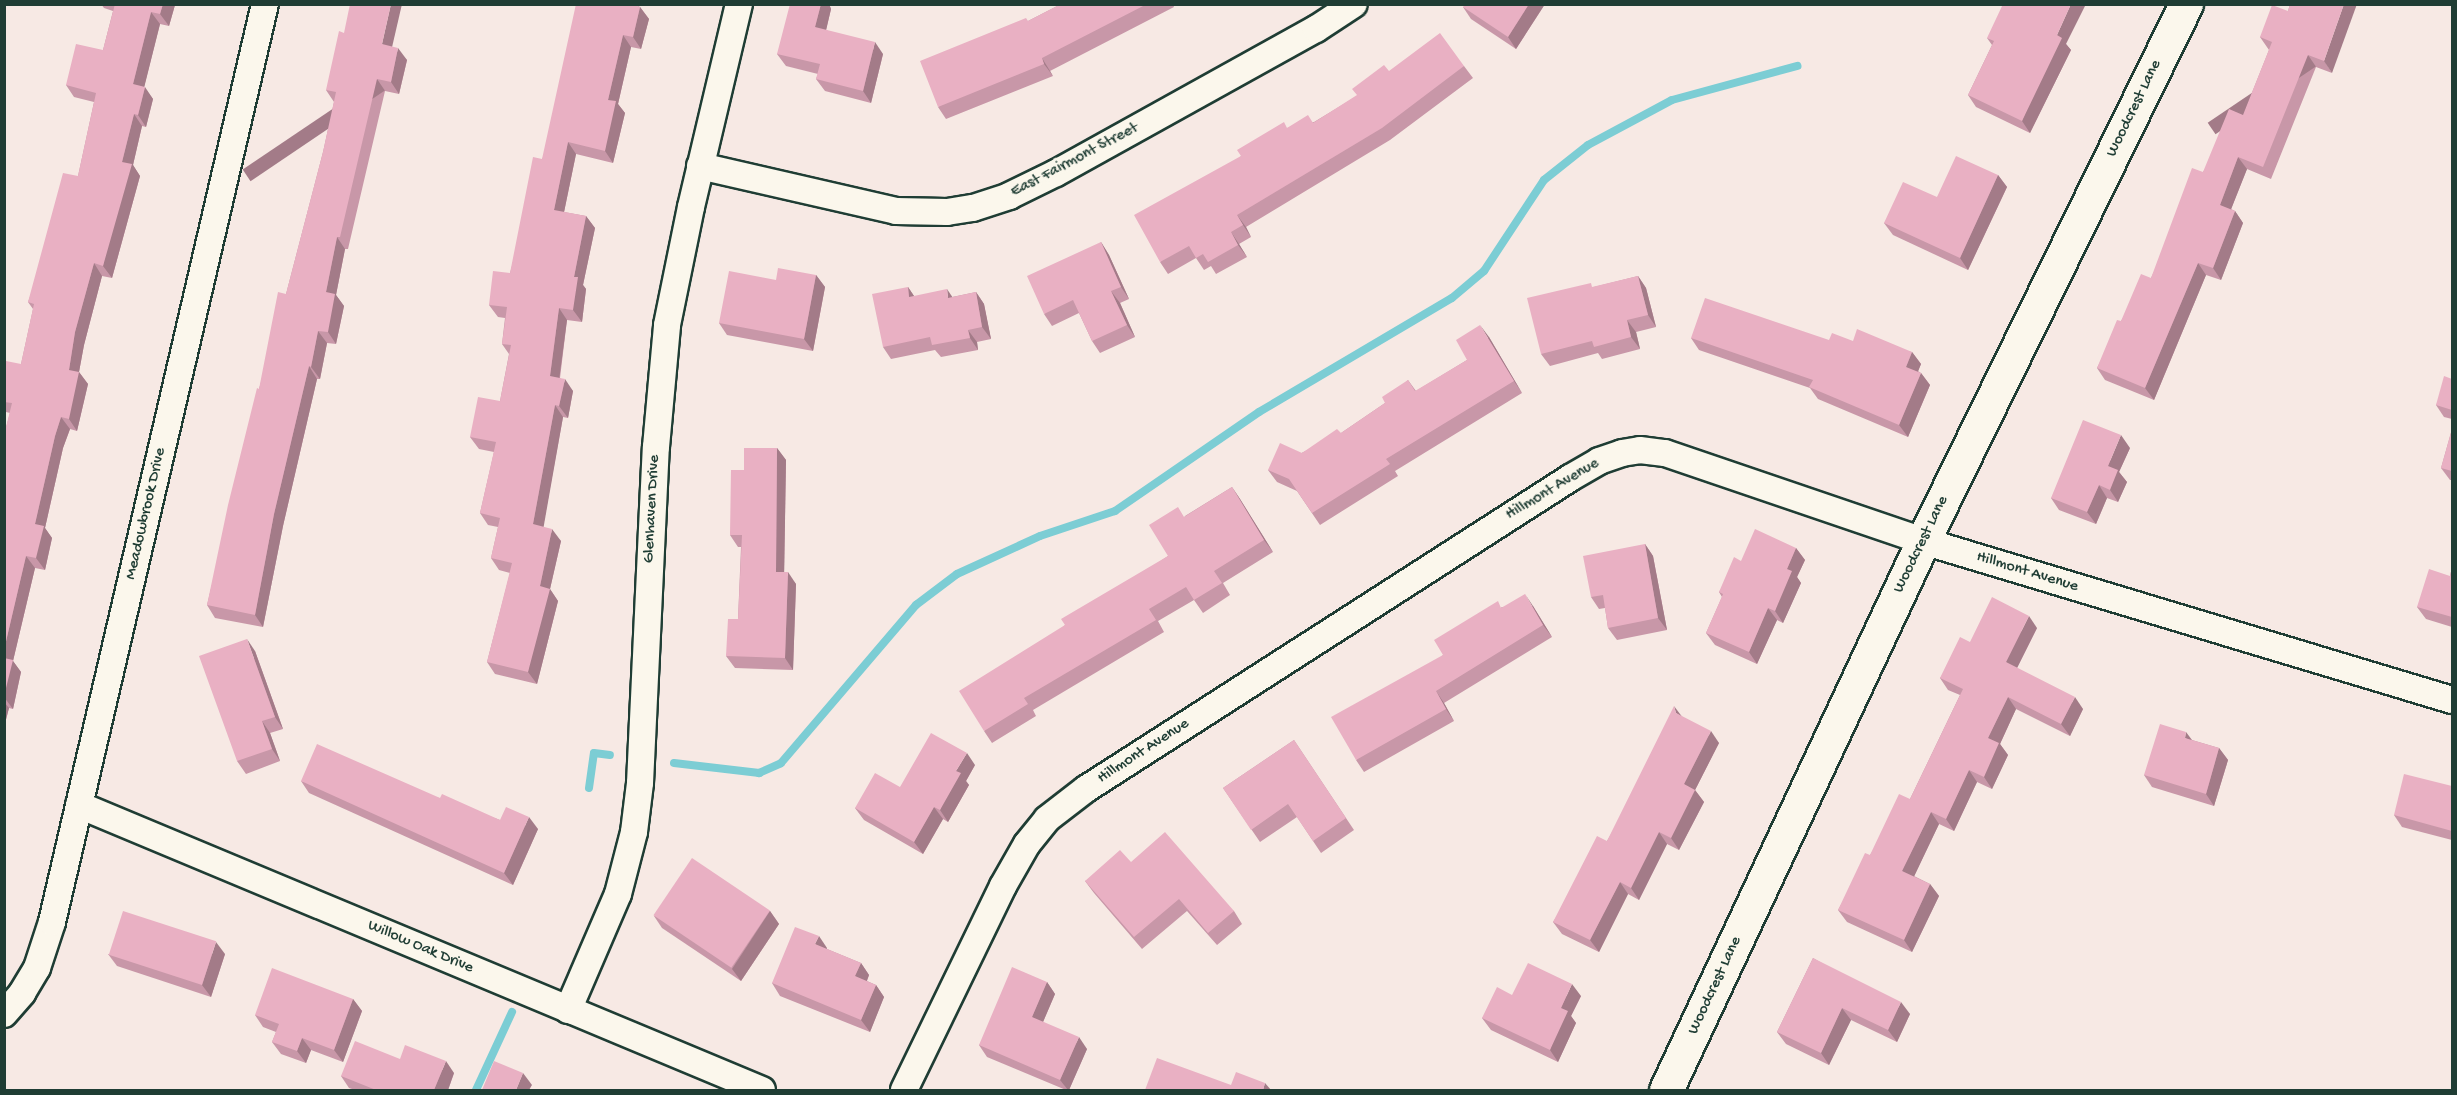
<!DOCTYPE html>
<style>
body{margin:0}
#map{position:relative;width:2457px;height:1095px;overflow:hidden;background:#f7e9e4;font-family:"Gochi Hand",sans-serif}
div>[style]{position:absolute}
.stream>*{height:8px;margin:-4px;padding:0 4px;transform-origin:4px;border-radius:4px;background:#7ccdd4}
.roads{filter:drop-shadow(2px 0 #1f3d34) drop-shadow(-2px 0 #1f3d34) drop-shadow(0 2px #1f3d34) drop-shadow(0 -2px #1f3d34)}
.street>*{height:26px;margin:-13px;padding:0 13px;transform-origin:13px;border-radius:13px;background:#fbf7ec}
.secondary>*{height:33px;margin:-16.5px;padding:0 16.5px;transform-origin:16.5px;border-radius:16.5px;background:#fbf7ec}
.wall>*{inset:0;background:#c897a8}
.shaded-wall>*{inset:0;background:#a37b88;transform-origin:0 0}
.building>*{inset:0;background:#e9b0c3;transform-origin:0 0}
span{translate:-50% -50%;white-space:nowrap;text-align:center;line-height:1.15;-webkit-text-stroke:6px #fbf7ec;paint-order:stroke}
.street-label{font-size:16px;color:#1f3d34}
.frame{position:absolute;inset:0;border:6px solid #1f3d34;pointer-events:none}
</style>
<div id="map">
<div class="stream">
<i style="left:674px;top:763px;width:86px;rotate:6.7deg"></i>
<i style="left:759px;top:773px;width:24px;rotate:-24deg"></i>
<i style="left:781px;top:763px;width:208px;rotate:-49.5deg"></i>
<i style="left:916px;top:605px;width:51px;rotate:-37.1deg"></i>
<i style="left:957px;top:574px;width:91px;rotate:-24.6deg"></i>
<i style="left:1040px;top:536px;width:79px;rotate:-18.4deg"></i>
<i style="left:1115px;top:511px;width:175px;rotate:-34.5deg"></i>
<i style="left:1259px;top:412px;width:224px;rotate:-30.6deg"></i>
<i style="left:1452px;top:298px;width:42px;rotate:-40.2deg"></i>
<i style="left:1484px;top:271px;width:109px;rotate:-56.6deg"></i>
<i style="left:1544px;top:180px;width:56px;rotate:-38.5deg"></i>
<i style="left:1588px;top:145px;width:95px;rotate:-28.2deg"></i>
<i style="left:1672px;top:100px;width:130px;rotate:-15.2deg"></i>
<i style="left:589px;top:788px;width:35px;rotate:-82deg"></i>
<i style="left:594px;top:753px;width:16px;rotate:7deg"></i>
<i style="left:476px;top:1090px;width:86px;rotate:-65.2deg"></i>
</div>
<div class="roads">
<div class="street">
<i style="left:700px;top:166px;width:201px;rotate:12.9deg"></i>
<i style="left:896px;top:211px;width:51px;rotate:1.1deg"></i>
<i style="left:947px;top:212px;width:26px;rotate:-9deg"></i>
<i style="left:973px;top:208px;width:38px;rotate:-18deg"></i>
<i style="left:1009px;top:196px;width:52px;rotate:-26.1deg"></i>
<i style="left:1056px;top:173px;width:297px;rotate:-29deg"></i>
<i style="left:1316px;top:29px;width:45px;rotate:-33.3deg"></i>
<i style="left:79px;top:805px;width:740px;rotate:22.65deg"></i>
<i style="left:568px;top:1010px;width:126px;rotate:-66.7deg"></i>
<i style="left:618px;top:894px;width:64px;rotate:-75.5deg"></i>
<i style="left:634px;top:832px;width:49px;rotate:-83deg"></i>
<i style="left:640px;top:783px;width:336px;rotate:-87.3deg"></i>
<i style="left:656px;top:447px;width:122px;rotate:-84.8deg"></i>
<i style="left:667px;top:325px;width:120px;rotate:-78.5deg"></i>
<i style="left:691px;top:207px;width:209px;rotate:-76.7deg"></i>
<i style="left:4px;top:1014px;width:28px;rotate:-49deg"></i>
<i style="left:22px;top:993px;width:29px;rotate:-59deg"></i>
<i style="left:37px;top:968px;width:48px;rotate:-71.9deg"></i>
<i style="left:52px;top:922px;width:942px;rotate:-76.94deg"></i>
<i style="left:904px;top:1090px;width:227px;rotate:-64.1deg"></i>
<i style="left:1003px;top:886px;width:48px;rotate:-60.3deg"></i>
<i style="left:1027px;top:844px;width:32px;rotate:-51deg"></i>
<i style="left:1047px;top:819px;width:49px;rotate:-37.6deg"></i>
<i style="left:1086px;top:789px;width:575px;rotate:-32.72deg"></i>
<i style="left:1570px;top:478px;width:34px;rotate:-30deg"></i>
<i style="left:1599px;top:461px;width:24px;rotate:-19deg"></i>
<i style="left:1622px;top:453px;width:18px;rotate:-9deg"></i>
<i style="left:1640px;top:450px;width:25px;rotate:7deg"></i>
<i style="left:1665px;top:453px;width:273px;rotate:18.8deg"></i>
<i style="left:1923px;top:541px;width:552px;rotate:16.73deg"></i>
</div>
<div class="secondary">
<i style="left:1666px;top:1090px;width:606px;rotate:-64.91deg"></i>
<i style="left:1923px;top:541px;width:598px;rotate:-63.91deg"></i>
</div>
</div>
<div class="wall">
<i style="clip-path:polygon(101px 4px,175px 5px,169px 26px,160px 24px,144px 87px,153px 99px,146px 127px,142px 126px,133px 165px,140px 176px,112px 278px,102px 276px,84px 345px,79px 372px,88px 384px,77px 431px,70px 429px,63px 448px,45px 528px,52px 538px,45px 570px,35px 568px,13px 661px,21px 672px,13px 709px,9px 708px,4px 727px,4px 435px,10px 413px,6px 412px,4px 411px,4px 366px,21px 364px,33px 309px,28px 302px,78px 176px,94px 102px,74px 97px,66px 85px,103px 50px,113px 11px,104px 8px)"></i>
<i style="clip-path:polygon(821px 4px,829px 4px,831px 9px,826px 30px,883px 54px,871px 103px,825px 91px,816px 79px,818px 74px,786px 66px,777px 54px)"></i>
<i style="clip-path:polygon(1061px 4px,1173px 4px,1174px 7px,1050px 71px,1053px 76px,946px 119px,938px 107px,1028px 21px)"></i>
<i style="clip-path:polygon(1545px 4px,1516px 49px,1471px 19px,1463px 7px)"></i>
<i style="clip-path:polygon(2290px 4px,2332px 73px,2316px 67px,2271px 179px,2247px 169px,2231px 209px,2235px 211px,2243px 223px,2221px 280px,2206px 275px,2154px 400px,2105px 380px,2097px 368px,2121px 321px,2151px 278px,2203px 172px,2243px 115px,2269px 50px,2260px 37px,2288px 11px)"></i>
<i style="clip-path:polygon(638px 6px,640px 7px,649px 19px,641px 49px,631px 47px,618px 104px,625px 113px,613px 163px,576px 154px,564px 212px,586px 216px,595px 228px,583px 285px,586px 289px,582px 322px,567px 320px,560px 378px,573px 391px,568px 418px,563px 417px,543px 527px,561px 541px,550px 589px,558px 601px,537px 684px,495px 674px,487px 662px,510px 573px,499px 570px,491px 558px,498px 527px,488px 525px,480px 513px,494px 452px,479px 449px,470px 437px,500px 401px,509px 354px,502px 344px,505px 318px,498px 317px,489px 305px,510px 273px,542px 159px)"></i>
<i style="clip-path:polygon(1987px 38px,2066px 44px,2071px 50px,2030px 133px,1976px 107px,1968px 95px,1992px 45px)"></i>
<i style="clip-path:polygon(392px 47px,407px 60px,399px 94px,385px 91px,348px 249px,345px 249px,336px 295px,344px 306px,336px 344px,327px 343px,320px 379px,317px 379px,283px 526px,263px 627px,215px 618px,207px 605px,259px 389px,286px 294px,323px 152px,334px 102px,326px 90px)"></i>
<i style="clip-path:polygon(1464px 66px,1473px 78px,1390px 140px,1246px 227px,1251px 237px,1239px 244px,1247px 257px,1216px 274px,1211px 266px,1204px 270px,1196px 258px,1168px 274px,1160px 262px,1241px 156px,1287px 128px,1314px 122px,1357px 96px,1389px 71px)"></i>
<i style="clip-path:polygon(1998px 175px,2007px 187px,1968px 270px,1893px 235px,1884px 223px,1937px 197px)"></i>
<i style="clip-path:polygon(1101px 242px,1109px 255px,1129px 299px,1120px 303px,1135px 337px,1100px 353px,1092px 341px,1079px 313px,1052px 326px,1044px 314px)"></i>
<i style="clip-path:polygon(816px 275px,825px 287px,813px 351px,727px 335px,719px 323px)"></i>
<i style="clip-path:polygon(1638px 276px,1646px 288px,1656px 327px,1636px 332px,1640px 349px,1602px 359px,1598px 353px,1550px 366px,1541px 354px,1594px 287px)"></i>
<i style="clip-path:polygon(908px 287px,914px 296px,952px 297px,976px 292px,984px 304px,991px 339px,977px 342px,978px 350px,941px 357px,935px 350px,891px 359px,883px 347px)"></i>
<i style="clip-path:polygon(1489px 337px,1522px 393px,1395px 471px,1398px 476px,1320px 525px,1297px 491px,1277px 482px,1268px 470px,1341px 433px,1385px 403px,1408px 380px,1416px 391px,1467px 360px)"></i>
<i style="clip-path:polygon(1691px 338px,1853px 341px,1912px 352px,1921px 364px,1918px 371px,1921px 373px,1930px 385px,1908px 437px,1818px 399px,1810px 388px,1699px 350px)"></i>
<i style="clip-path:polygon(2452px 379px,2452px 419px,2444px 417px,2436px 405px)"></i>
<i style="clip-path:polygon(2452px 429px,2452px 480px,2450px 480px,2441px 468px)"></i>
<i style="clip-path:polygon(777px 448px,786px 460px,784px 572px,796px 584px,793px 670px,735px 668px,726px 656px,738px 619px,741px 547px,738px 547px,730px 535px,744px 470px)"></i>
<i style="clip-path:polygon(2130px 448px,2119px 472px,2127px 482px,2118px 502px,2107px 498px,2096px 524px,2059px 510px,2051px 498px)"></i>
<i style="clip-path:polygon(1232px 487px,1240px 499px,1273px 552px,1223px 583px,1230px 595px,1203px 613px,1194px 600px,1158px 621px,1164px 632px,1033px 710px,1036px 716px,992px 743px,984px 731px,1065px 625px,1168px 556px,1185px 516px)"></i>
<i style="clip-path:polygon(1645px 544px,1653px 556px,1667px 630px,1617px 640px,1608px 628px,1605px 608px,1599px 609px,1591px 597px)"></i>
<i style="clip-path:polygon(1796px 548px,1805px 560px,1797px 577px,1801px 583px,1783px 623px,1777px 620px,1757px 664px,1715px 645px,1706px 633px,1722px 597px,1719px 592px,1741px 561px)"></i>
<i style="clip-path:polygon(2452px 567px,2452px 627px,2426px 619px,2417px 607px,2450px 576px)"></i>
<i style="clip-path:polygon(1533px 606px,1552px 637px,1444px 703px,1454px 721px,1364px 772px,1356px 760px,1443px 655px,1502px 607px)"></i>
<i style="clip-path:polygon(2037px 628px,2017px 668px,2083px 709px,2070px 736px,2016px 709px,2000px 744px,2008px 755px,1992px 789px,1977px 782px,1954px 831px,1939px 824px,1914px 876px,1930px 884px,1939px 896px,1912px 952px,1847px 922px,1838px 910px,1870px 855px,1910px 799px,1960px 695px,1948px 690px,1940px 678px,1970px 642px)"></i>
<i style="clip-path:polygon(255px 651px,283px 729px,270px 733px,280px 761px,246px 774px,237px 761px)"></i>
<i style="clip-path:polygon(1681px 716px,1719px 743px,1695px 790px,1704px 802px,1679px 850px,1667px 844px,1639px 900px,1628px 894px,1599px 952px,1562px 934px,1553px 922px,1607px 841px)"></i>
<i style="clip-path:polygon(1294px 740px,1354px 830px,1321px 853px,1297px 817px,1260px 842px,1223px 788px)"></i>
<i style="clip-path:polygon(2192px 740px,2219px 748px,2228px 760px,2214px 806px,2152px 787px,2144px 775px)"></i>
<i style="clip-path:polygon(975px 765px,966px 781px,969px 785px,948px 822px,943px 819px,923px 854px,864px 820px,855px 808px,900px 787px)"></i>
<i style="clip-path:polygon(301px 781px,440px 798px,500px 820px,538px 829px,513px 885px,309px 793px)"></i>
<i style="clip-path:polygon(2452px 786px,2452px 840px,2402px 827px,2394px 815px)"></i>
<i style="clip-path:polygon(1131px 862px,1234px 911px,1242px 924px,1217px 945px,1187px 911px,1142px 949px,1094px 893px,1085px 881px)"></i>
<i style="clip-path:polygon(770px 911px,779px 924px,741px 981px,662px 928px,654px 916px)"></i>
<i style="clip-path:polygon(827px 948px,827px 949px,861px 963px,869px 975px,867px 981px,876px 985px,884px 997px,870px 1032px,780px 996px,772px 983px)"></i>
<i style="clip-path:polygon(108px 954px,225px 954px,211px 997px,117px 966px)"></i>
<i style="clip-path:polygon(1813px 958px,1910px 1014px,1897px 1042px,1851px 1020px,1829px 1065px,1786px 1044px,1777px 1032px)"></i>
<i style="clip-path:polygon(1047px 982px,1055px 994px,1043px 1022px,1087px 1049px,1069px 1090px,1066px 1090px,987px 1057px,979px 1045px)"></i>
<i style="clip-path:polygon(1512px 995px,1581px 996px,1571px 1016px,1576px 1023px,1558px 1062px,1491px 1030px,1482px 1018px)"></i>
<i style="clip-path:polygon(353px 999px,362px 1011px,343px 1062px,311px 1050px,306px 1063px,281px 1054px,272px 1042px,276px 1032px,263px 1027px,255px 1015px)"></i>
<i style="clip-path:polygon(400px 1059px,454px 1073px,448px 1090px,355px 1090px,349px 1088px,341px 1076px)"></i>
</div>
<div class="shaded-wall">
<i style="clip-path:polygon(163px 4px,175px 5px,169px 26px,160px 14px)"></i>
<i style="clip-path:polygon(391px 4px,402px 4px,390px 56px,382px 44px)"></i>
<i style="clip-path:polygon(821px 4px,829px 4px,831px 9px,824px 39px,815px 27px)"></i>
<i style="clip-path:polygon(1529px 4px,1545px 4px,1516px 49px,1508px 37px)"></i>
<i style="clip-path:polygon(2071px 4px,2086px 4px,2066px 44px,2071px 50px,2030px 133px,2022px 121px,2057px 35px)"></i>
<i style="clip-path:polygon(2344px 4px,2357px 4px,2332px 73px,2324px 61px)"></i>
<i style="clip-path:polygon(640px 7px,649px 19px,641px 49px,633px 37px)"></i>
<i style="clip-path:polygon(151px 12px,160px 24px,142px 96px,133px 84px)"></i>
<i style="clip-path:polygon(623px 35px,631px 47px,618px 104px,625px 113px,613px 163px,605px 151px,608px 100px)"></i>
<i style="clip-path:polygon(875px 42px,883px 54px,871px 103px,863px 91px)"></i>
<i style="clip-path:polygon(398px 48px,407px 60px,399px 94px,391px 82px)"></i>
<i style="left:2308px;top:55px;width:14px;height:121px;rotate:56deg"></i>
<i style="clip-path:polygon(1042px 58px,1050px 71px,1053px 76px,1044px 64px)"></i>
<i style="left:377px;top:79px;width:14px;height:162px;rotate:56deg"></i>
<i style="clip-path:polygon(145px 87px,153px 99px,146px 127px,138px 115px)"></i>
<i style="clip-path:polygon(134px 114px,142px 126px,133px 165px,140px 176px,112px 278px,103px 266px,122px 162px)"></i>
<i style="clip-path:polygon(568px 142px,576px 154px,562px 222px,554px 210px)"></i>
<i style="clip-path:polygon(2238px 157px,2247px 169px,2228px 217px,2220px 205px)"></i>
<i style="clip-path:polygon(1998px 175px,2007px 187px,1968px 270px,1960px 258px)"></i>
<i style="clip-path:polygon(2235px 211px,2243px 223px,2221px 280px,2213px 268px)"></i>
<i style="clip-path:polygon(1237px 215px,1246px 227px,1251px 237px,1243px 225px)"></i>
<i style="clip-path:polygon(586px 216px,595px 228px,583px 285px,586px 289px,582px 322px,573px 310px,574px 277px)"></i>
<i style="clip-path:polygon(1231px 232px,1239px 244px,1247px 257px,1238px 245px)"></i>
<i style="clip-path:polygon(337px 237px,345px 249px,336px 295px,344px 306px,336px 344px,328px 332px,326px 292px)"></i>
<i style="clip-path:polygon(1101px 242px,1109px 255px,1129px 299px,1121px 287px)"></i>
<i style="clip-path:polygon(94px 263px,102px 276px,84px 345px,79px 372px,88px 384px,77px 431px,69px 419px,69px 370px,75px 332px)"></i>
<i style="clip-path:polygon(2198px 263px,2206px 275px,2154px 400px,2145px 388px)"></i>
<i style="clip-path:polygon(816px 275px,825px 287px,813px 351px,804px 339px)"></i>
<i style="clip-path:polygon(1638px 276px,1646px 288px,1656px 327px,1648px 315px)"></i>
<i style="clip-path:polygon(908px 287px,916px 299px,909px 297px)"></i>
<i style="clip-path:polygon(947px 289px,955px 301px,948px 298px)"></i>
<i style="clip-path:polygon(1111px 291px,1120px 303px,1135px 337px,1127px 325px)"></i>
<i style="clip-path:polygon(976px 292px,984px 304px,991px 339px,982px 327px)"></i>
<i style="clip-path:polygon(559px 308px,567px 320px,558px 388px,550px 376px)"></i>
<i style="clip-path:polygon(1627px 320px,1636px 332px,1640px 349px,1631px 337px)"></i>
<i style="clip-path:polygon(1480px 325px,1489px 337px,1522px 393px,1514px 381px)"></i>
<i style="clip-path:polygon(968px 330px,977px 342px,978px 350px,970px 338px)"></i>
<i style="clip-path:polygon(318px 331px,327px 343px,320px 379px,311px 367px)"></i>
<i style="clip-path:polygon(1912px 352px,1921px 364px,1915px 379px,1906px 367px)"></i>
<i style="clip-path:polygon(309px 366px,317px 379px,283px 526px,263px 627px,255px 615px,274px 514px)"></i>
<i style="clip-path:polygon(1921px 373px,1930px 385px,1908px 437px,1899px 425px)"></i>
<i style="clip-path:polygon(565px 379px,573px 391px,568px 418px,559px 406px)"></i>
<i style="clip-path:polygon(555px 405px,563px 417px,542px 536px,533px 524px)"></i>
<i style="clip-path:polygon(61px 417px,70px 429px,63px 448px,45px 528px,52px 538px,45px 570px,36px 558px,35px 524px,55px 436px)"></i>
<i style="clip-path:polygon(2121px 435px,2130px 448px,2119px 472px,2127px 482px,2118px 502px,2110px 490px,2108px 466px)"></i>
<i style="clip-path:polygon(777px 448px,786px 460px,784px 584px,776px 572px)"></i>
<i style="clip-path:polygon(2099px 485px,2107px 498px,2096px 524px,2087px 512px)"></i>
<i style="clip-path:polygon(1232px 487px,1240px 499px,1273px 552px,1264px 540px)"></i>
<i style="clip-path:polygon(552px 529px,561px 541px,550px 589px,558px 601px,537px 684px,528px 672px,540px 586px)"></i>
<i style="clip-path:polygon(1645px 544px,1653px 556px,1667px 630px,1658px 618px)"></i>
<i style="clip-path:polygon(1796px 548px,1805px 560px,1797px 577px,1801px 583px,1783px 623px,1775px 611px,1787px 569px)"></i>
<i style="clip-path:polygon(26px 556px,35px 568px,13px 661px,21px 672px,13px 709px,4px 697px,4px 650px)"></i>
<i style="clip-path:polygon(788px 572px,796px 584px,793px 670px,785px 658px)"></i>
<i style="clip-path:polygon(1525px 594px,1533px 606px,1552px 637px,1543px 625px)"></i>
<i style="clip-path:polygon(1768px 608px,1777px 620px,1757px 664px,1749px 652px)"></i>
<i style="clip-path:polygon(2029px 616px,2037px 628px,2014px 674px,2006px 662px)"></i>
<i style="clip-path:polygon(247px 639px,255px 651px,283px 729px,275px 717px)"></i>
<i style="clip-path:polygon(1436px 691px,1444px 703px,1454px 721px,1446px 709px)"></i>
<i style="clip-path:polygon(2008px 697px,2016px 709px,2000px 744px,2008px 755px,1992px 789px,1984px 777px,1988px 738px)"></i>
<i style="clip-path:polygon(2075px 697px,2083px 709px,2070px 736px,2061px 724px)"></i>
<i style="clip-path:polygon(4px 702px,9px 708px,4px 727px)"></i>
<i style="clip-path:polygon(1674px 706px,1683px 718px,1676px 713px)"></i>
<i style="clip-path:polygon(262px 721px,270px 733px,280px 761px,272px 749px)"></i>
<i style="clip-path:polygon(1711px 731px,1719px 743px,1692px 796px,1684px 784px)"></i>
<i style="clip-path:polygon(2186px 732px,2195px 744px,2185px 738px)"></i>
<i style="clip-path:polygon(2219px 748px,2228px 760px,2214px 806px,2206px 794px)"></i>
<i style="clip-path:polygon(967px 753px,975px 765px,966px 781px,969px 785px,948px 822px,940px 810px,956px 771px)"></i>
<i style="clip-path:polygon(1969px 770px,1977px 782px,1954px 831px,1946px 819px)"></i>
<i style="clip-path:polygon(1695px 790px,1704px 802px,1679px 850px,1671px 838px)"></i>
<i style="clip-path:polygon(934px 807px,943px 819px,923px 854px,914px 842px)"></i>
<i style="clip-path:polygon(1931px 812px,1939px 824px,1911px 883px,1902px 871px)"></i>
<i style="clip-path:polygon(529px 817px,538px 829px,513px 885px,504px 873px)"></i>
<i style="clip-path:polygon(1659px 832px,1667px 844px,1639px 900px,1631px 888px)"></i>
<i style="clip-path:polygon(1620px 882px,1628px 894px,1599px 952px,1590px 940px)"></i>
<i style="clip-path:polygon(1930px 884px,1939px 896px,1912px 952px,1904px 940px)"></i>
<i style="clip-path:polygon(770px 911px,779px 924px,741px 981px,732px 969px)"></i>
<i style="clip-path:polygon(819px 936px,827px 948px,824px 956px,815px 944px)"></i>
<i style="clip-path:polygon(216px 942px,225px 954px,211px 997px,202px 985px)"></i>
<i style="clip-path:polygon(861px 963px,869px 975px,864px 988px,855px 976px)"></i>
<i style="clip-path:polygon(1047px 982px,1055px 994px,1040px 1029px,1032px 1017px)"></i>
<i style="clip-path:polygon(1572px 984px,1581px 996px,1571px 1016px,1576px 1023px,1558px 1062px,1550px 1050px,1561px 1008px)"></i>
<i style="clip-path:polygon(876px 985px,884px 997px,870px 1032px,861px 1020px)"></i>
<i style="clip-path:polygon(353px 999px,362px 1011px,343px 1062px,334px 1050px)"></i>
<i style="clip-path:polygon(1901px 1002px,1910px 1014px,1897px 1042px,1888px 1030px)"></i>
<i style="clip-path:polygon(1842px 1008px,1851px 1020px,1829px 1065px,1821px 1053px)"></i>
<i style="clip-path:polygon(1079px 1037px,1087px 1049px,1069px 1090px,1068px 1090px,1060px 1080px)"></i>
<i style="clip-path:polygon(302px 1038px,311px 1050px,306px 1063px,297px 1051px)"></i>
<i style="clip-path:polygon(446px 1061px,454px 1073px,448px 1090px,434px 1090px)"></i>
<i style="clip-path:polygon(523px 1073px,532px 1085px,529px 1090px,516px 1090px)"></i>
<i style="clip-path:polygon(1265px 1083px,1271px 1090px,1263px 1090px)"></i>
</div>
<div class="building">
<i style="clip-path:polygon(115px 4px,163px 4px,160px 14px,151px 12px,133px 84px,145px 87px,138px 115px,134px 114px,122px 162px,132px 164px,103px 266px,94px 263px,75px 332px,69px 370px,79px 372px,69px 419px,61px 417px,55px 436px,35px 524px,44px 526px,36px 558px,26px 556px,4px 650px,4px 435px,12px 403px,4px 402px,4px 366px,6px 361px,21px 364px,34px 304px,28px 302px,63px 173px,78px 176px,96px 93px,66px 85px,76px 44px,103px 50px)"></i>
<i style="clip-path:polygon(350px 4px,391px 4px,382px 44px,398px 48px,391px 82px,377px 79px,340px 237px,337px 237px,326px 292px,335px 294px,328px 332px,318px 331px,311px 367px,309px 366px,274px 514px,255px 615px,207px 605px,228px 505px,257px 388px,259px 389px,278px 292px,286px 294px,323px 152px,336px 92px,326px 90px,339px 31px,344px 33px)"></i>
<i style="clip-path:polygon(576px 4px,632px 4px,640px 7px,633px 37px,623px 35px,608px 100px,616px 101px,605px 151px,568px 142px,554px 210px,586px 216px,574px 277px,578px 277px,573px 310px,559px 308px,550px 376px,565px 379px,559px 406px,555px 405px,533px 524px,552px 529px,540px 586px,550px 589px,528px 672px,487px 662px,512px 563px,491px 558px,500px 518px,480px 513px,496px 442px,470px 437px,478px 397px,500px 401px,511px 345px,502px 344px,507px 307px,489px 305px,493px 271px,510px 273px,533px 157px,542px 159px)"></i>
<i style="clip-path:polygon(790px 4px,821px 4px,815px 27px,875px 42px,863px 91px,816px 79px,820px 64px,777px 54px)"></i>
<i style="clip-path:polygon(1061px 4px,1147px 4px,1042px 58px,1044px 64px,938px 107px,920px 61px,1026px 18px,1028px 21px)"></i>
<i style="clip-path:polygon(1465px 4px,1529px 4px,1508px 37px,1463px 7px)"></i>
<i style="clip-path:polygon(2003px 4px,2071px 4px,2057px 35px,2062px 38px,2022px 121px,1968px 95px,1994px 41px,1987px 38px)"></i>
<i style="clip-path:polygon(2290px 4px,2344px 4px,2324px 61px,2308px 55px,2263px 167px,2238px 157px,2220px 205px,2235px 211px,2213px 268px,2198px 263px,2145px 388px,2097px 368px,2117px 320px,2121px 321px,2141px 274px,2151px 278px,2192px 168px,2203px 172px,2229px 109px,2243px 115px,2272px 42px,2260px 37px,2272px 5px,2288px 11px)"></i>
<i style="clip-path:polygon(1440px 33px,1464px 66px,1382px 128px,1237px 215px,1243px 225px,1231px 232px,1238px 245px,1208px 262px,1203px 254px,1196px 258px,1189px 246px,1160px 262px,1134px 215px,1241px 156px,1237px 150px,1284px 122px,1287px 128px,1308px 115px,1313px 123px,1357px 95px,1352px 89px,1384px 65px,1389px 71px)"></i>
<i style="clip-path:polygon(1956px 156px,1998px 175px,1960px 258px,1884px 223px,1903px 182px,1937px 197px)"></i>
<i style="clip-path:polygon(1101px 242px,1121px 287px,1111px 291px,1127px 325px,1092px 341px,1073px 300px,1044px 314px,1027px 276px)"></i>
<i style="clip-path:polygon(778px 268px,816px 275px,804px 339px,719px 323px,729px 271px,776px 280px)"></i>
<i style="clip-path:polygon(1638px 276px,1648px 315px,1627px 320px,1631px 337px,1594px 347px,1592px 341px,1541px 354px,1527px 298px,1591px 283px,1592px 287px)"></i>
<i style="clip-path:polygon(908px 287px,909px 297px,947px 289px,948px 298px,976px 292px,982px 327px,968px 330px,970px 338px,932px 345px,930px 337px,883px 347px,872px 294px)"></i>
<i style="clip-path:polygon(1705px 298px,1829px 340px,1832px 333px,1853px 341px,1857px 329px,1912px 352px,1906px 367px,1921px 373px,1899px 425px,1809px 387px,1813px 380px,1691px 338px)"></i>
<i style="clip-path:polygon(1480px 325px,1514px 381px,1386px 459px,1390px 464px,1312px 513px,1289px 479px,1268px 470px,1280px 443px,1302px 453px,1337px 429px,1341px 433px,1385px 403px,1382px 397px,1408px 380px,1415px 391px,1467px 360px,1456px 340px)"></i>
<i style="clip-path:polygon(2444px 376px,2452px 379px,2452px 410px,2436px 405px)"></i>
<i style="clip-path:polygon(2083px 420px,2121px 435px,2108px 466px,2118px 470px,2110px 490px,2099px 485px,2087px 512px,2051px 498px)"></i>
<i style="clip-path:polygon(2452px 429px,2452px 471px,2441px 468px)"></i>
<i style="clip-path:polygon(744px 448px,777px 448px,776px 572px,788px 572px,785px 658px,726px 656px,728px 619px,738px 619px,742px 535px,730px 535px,731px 470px,744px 470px)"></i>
<i style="clip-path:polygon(1232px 487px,1264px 540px,1214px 571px,1222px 583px,1194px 600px,1186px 587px,1149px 609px,1156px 620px,1024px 698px,1028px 704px,984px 731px,959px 691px,1065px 625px,1061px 619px,1168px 556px,1149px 525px,1178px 507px,1184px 517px)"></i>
<i style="clip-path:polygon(1755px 529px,1796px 548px,1787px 569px,1792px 571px,1775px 611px,1768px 608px,1749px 652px,1706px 633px,1723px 594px,1719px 592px,1734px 557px,1741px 561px)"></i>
<i style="clip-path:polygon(1645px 544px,1658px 618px,1608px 628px,1603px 595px,1591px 597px,1583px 556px)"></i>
<i style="clip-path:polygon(2452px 567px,2452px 617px,2417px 607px,2429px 569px,2450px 576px)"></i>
<i style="clip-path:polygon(1525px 594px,1543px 625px,1436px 691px,1446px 709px,1356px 760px,1331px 717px,1443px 655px,1434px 640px,1498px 601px,1501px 608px)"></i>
<i style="clip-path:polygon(1992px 597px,2029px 616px,2006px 662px,2075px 697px,2061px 724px,2008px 697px,1988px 738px,1999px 743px,1984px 777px,1969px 770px,1946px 819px,1931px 812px,1902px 871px,1930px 884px,1904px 940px,1838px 910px,1865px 853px,1870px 855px,1899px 794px,1910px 799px,1963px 689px,1940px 678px,1960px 637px,1970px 642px)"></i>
<i style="clip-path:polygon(247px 639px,275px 717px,262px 721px,272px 749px,237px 761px,199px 656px)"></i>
<i style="clip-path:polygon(4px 658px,13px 660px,4px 696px)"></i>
<i style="clip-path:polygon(1674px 706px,1676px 713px,1711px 731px,1684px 784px,1695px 790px,1671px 838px,1659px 832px,1631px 888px,1620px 882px,1590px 940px,1553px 922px,1597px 836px,1607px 841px)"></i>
<i style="clip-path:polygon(2160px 724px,2186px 732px,2185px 738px,2219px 748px,2206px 794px,2144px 775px)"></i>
<i style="clip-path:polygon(931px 733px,967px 753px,956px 771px,961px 773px,940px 810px,934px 807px,914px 842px,855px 808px,875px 773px,900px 787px)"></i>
<i style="clip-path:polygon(1294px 740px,1346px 818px,1313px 841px,1288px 804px,1251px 830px,1223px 788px)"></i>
<i style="clip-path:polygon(317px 744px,440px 798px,442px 794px,500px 820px,506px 807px,529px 817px,504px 873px,301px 781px)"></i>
<i style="clip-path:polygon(2404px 774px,2452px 786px,2452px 831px,2394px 815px)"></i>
<i style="clip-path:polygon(1165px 832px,1234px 911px,1208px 933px,1179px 899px,1134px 937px,1085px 881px,1120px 850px,1131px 862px)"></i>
<i style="left:692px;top:858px;width:94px;height:69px;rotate:34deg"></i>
<i style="left:123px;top:911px;width:98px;height:46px;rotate:18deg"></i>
<i style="clip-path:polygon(795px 927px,819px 936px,815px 944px,861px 963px,855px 976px,876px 985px,861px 1020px,772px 983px)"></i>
<i style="clip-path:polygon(1813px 958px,1901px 1002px,1888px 1030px,1842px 1008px,1821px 1053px,1777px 1032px)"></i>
<i style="clip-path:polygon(1528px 963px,1572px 984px,1561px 1008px,1568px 1011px,1550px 1050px,1482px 1018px,1497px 987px,1512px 995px)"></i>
<i style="clip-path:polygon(1012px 967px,1047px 982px,1032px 1017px,1079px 1037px,1060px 1080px,979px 1045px)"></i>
<i style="clip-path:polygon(272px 968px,353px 999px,334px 1050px,302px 1038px,297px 1051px,272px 1042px,279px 1024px,255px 1015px)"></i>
<i style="clip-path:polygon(355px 1041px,400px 1059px,405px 1045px,446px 1061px,434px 1090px,376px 1090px,341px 1076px)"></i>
<i style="clip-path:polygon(1157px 1058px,1231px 1085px,1236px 1072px,1265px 1083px,1263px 1090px,1145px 1090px)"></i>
<i style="clip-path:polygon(494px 1061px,523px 1073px,516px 1090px,482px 1090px)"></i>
</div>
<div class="street-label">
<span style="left:2135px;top:109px;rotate:-64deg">Woodcrest Lane</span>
<span style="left:1075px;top:161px;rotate:-28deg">East Fairmont Street</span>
<span style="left:1553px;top:490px;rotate:-31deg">Hillmont Avenue</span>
<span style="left:653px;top:509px;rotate:-87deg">Glenhaven Drive</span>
<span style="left:147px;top:514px;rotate:-77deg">Meadowbrook Drive</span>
<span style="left:1922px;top:545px;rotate:-64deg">Woodcrest Lane</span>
<span style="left:2027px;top:573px;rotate:17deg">Hillmont Avenue</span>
<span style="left:1144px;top:752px;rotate:-33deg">Hillmont Avenue</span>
<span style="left:420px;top:948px;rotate:23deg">Willow Oak Drive</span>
<span style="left:1716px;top:986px;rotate:-65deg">Woodcrest Lane</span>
</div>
<div class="frame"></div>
</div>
